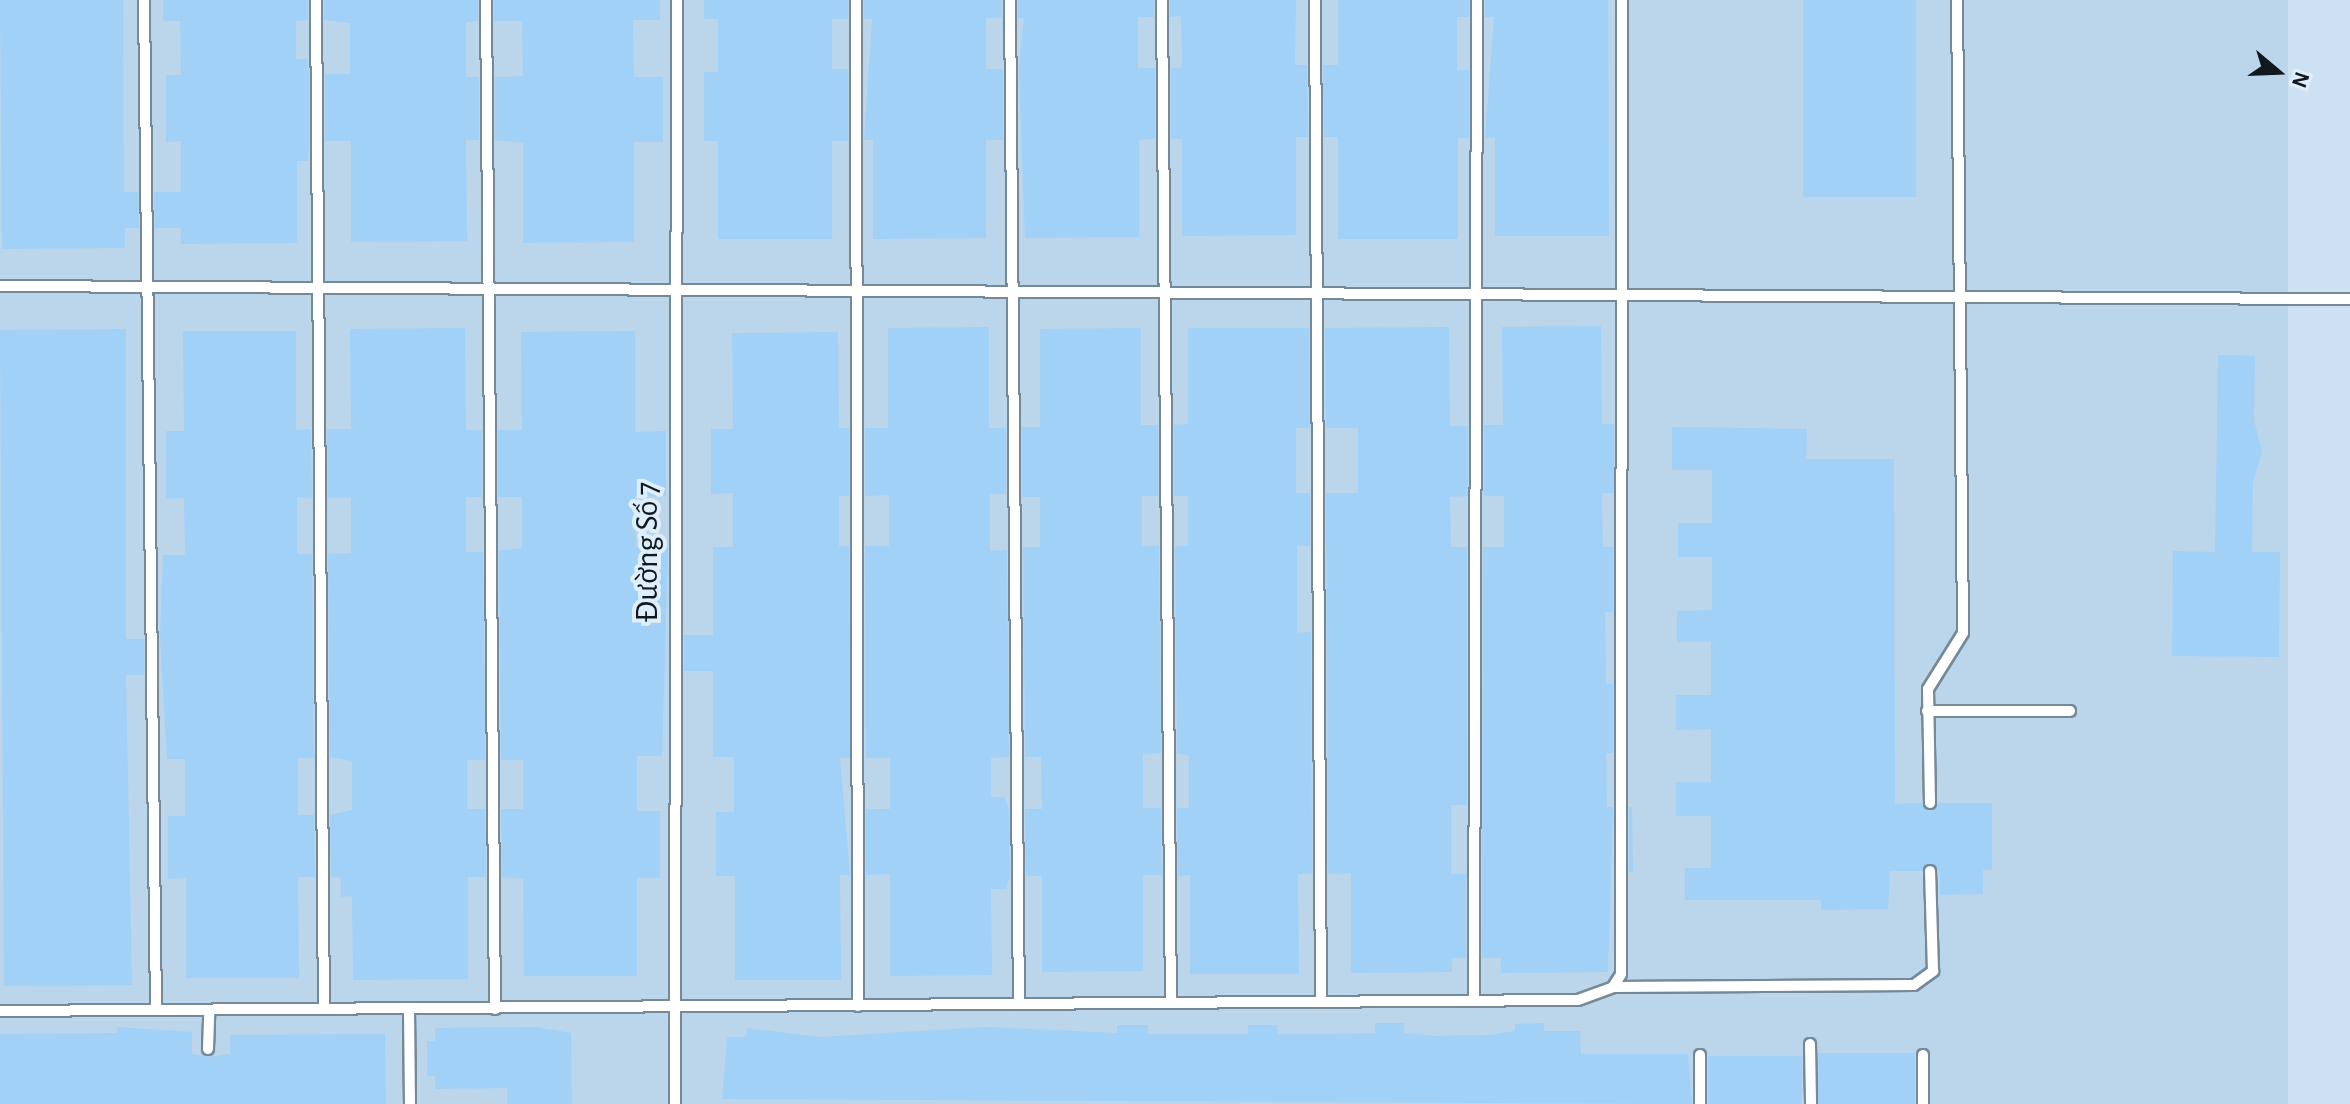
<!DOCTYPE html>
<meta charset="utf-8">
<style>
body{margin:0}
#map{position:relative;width:2350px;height:1104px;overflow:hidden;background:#cde1f2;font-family:"Alegreya Sans",sans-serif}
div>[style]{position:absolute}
.built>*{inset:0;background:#bbd5eb;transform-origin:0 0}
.building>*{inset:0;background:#a1d1f7;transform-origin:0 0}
.roads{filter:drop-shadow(2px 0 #768998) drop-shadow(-2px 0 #768998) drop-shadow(0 2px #768998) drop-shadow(0 -2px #768998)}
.service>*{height:10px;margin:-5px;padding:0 5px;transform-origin:5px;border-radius:5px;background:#fff}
span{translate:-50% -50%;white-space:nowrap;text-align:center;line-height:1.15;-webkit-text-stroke:8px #deeefb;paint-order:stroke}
.street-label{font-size:32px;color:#11181e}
.north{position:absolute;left:2238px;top:32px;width:80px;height:80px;-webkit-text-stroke:6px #deeefb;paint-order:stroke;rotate:109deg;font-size:22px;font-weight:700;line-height:32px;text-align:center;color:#11181e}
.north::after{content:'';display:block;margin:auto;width:28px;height:36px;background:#11181e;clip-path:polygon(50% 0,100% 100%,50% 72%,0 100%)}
</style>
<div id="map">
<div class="built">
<i style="left:0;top:0;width:2288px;height:1104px"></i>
</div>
<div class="building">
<i style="clip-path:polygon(0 0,123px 0,124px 192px,138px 192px,139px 228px,125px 228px,125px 248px,2px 249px)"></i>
<i style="clip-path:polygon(163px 0,308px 0,308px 20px,296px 21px,296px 59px,307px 59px,309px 74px,309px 142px,308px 161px,297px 161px,297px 243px,181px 244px,181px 228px,155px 228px,154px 192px,181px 192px,181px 141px,166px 142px,166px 75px,181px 75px,180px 21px,163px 21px)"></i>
<i style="clip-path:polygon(324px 0,478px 0,478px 21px,466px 22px,466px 77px,479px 77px,479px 140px,466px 140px,467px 241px,351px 242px,351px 141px,325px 141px,325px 74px,350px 74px,350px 23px,324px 20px)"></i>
<i style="clip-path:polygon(494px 0,660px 0,660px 20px,633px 20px,634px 77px,663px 77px,663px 142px,634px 142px,634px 242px,523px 243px,523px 143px,495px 140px,495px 77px,523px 76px,522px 21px,494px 21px)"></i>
<i style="clip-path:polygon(704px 0,848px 0,848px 19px,832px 19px,832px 69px,848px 69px,848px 141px,832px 141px,832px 239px,718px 239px,718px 141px,704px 141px,704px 72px,718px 72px,718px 19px,704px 19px)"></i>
<i style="clip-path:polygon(864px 0,1002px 0,1002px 18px,986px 18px,986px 69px,1003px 69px,1003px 140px,986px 140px,986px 238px,873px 239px,873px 140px,864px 140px,872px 19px,864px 19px)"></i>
<i style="clip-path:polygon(1018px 0,1154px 0,1154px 17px,1138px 17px,1138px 68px,1155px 68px,1155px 139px,1139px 140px,1139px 237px,1025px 238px,1019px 68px,1024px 18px,1018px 18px)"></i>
<i style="clip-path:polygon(1170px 0,1296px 0,1295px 65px,1307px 65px,1308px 137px,1296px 137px,1296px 235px,1182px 236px,1182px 139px,1171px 139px,1171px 68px,1182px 68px,1181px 16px,1170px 17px)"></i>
<i style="clip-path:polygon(1338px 0,1469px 0,1469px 17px,1457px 17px,1457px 70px,1469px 70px,1469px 138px,1458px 138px,1458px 239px,1338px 239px,1338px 137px,1324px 137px,1323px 65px,1338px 65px)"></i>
<i style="clip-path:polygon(1485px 0,1608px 0,1609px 236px,1495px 236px,1495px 138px,1485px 138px,1494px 17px,1485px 17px)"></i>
<i style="left:1803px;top:0;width:113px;height:197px"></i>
<i style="clip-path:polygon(1601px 326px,1602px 424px,1614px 424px,1614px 493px,1602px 493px,1603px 547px,1613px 547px,1613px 612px,1605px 612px,1606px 684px,1613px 684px,1613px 753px,1606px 753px,1607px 807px,1613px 807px,1608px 972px,1501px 973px,1501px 958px,1482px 958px,1483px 547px,1504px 547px,1504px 496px,1484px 496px,1484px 425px,1503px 425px,1502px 327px)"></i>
<i style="clip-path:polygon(989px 327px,989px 428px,1006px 428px,1006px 494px,990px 494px,990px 551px,1007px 550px,1009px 757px,991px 758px,991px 797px,1004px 797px,1009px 809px,1010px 877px,1006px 889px,991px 889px,992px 975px,890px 976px,890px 874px,866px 875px,866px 809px,890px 809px,890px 758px,866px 758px,865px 546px,889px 546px,889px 495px,865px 496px,865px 428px,888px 428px,888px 328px)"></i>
<i style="clip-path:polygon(1449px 327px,1450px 426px,1468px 426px,1468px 496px,1450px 497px,1451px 547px,1467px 547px,1467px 805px,1451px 805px,1451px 874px,1466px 874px,1466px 958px,1452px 958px,1452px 972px,1351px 973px,1351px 873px,1328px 874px,1326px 493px,1358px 493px,1358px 428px,1326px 428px,1325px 328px)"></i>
<i style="clip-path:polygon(465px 328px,466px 430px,482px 430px,482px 497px,466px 497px,466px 552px,483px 552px,485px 760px,467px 760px,467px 809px,485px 809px,486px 877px,468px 877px,468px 979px,353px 980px,352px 896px,341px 897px,341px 878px,331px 877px,330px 815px,352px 810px,352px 761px,330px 757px,328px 554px,351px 553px,351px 498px,328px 498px,327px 429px,351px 429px,350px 329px)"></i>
<i style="clip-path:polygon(1141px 328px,1141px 425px,1158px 425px,1158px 496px,1142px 496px,1142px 546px,1159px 546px,1161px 753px,1143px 754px,1143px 808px,1161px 808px,1162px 875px,1143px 875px,1143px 971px,1042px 972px,1042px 876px,1026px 876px,1025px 809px,1042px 809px,1041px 757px,1025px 757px,1023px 547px,1040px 547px,1040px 497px,1022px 497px,1022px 427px,1040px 427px,1040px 329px)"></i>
<i style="clip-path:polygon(1188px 328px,1309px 328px,1310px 428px,1296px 428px,1296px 493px,1310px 493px,1310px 546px,1297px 546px,1297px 633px,1311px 632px,1312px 874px,1298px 874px,1299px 974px,1190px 974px,1190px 875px,1178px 876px,1177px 808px,1189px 808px,1189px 756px,1177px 753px,1175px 546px,1188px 546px,1188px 496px,1174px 496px,1174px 425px,1188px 424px)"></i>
<i style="clip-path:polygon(126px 329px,126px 639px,144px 639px,144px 675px,126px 675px,132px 985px,4px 986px,0 330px)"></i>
<i style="clip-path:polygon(183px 331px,296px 331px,296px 430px,311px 429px,312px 498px,297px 497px,297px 554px,312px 554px,314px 758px,298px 758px,298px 815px,314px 815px,315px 877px,298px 877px,299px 978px,186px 978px,186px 878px,168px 879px,168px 816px,185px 816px,185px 759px,167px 759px,160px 638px,163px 555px,185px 555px,184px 498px,166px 499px,166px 431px,184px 431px)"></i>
<i style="clip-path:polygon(635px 331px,635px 432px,666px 431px,666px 496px,635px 496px,636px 547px,668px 547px,662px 756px,637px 756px,637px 811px,660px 811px,660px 878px,637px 878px,637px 976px,524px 976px,523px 879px,502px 877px,501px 809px,523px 809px,523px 760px,501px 760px,499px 551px,522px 548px,522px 497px,498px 497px,498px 430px,522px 430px,521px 332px)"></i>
<i style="clip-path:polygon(838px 332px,839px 428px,849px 428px,849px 496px,839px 496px,839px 546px,849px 546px,850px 758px,840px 758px,850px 875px,840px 875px,841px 980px,735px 980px,735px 876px,716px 876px,716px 812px,734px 812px,734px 757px,713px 757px,713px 671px,684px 671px,684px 635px,713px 635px,713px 547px,733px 547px,733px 493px,711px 494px,711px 429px,733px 429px,732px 333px)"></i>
<i style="clip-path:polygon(2218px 355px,2255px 356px,2254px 420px,2262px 452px,2253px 482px,2252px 552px,2280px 552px,2279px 657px,2172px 656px,2173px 551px,2215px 552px)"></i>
<i style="clip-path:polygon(1672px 427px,1807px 429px,1806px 459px,1894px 459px,1895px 804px,1922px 803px,1929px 811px,1938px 803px,1992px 803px,1992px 870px,1983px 870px,1983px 894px,1940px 895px,1940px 871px,1931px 863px,1922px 871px,1890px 871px,1888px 909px,1821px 910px,1821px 900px,1685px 900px,1685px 868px,1711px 868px,1711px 816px,1676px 816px,1676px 782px,1711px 782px,1711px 729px,1676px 730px,1676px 695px,1711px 695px,1711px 642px,1677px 642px,1677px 611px,1712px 610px,1712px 557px,1678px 557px,1678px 523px,1712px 523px,1712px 470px,1672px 470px)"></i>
<i style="clip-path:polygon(1629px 807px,1632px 807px,1633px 872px,1629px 872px)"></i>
<i style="clip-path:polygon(1375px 1023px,1404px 1023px,1404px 1033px,1435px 1036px,1490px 1035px,1515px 1031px,1515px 1024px,1544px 1023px,1544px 1031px,1580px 1031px,1581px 1054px,1688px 1054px,1692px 1104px,722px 1099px,727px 1037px,746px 1037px,747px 1028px,820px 1037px,986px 1027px,1117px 1033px,1117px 1025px,1148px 1025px,1148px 1034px,1248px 1034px,1248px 1025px,1277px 1025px,1278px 1034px,1334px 1034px,1375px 1033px)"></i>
<i style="clip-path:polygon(117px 1027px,192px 1032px,192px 1054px,209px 1057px,230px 1054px,230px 1035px,385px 1034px,386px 1104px,0 1104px,0 1034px,117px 1033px)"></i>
<i style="clip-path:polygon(536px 1027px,571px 1033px,572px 1104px,507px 1104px,507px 1088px,435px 1089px,435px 1076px,427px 1076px,427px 1041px,435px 1041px,435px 1028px)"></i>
<i style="left:1915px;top:1053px;width:51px;height:97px;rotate:90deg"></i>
<i style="left:1708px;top:1056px;width:94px;height:48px"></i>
</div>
<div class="roads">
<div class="service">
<i style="left:144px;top:0;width:1010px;rotate:89.32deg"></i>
<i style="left:316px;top:0;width:1009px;rotate:89.55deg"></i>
<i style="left:486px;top:0;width:1009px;rotate:89.49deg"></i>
<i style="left:856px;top:0;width:1006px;rotate:89.89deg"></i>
<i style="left:1010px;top:0;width:1004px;rotate:89.49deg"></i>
<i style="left:1162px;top:0;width:1003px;rotate:89.49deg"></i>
<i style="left:1315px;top:0;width:1002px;rotate:89.66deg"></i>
<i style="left:0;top:286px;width:2350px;rotate:0.32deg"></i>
<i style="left:1927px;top:711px;width:143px"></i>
<i style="left:1930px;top:803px;width:114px;rotate:-91deg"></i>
<i style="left:1928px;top:689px;width:66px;rotate:-58deg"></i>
<i style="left:1963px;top:633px;width:633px;rotate:-90.54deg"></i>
<i style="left:1613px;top:987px;width:301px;rotate:-0.4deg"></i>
<i style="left:1914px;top:985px;width:24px;rotate:-36deg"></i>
<i style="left:1933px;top:971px;width:100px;rotate:-91.7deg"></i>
<i style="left:1474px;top:1000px;width:1000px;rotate:-89.83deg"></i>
<i style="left:409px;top:1009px;width:95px;rotate:89.4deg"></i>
<i style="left:0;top:1011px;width:1578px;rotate:-0.4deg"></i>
<i style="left:1578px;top:1000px;width:37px;rotate:-20deg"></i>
<i style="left:1613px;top:987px;width:15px;rotate:-58deg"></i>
<i style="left:1621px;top:974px;width:974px;rotate:-89.94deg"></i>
<i style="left:1810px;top:1044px;width:60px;rotate:89deg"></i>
<i style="left:208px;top:1049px;width:38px;rotate:-88deg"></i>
<i style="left:1923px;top:1055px;width:49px;rotate:90deg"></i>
<i style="left:675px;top:1104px;width:1104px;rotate:-89.9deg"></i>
<i style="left:1700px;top:1104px;width:49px;rotate:-90deg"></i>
</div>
</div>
<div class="street-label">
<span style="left:647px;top:552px;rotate:-90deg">Đường Số 7</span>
</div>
<div class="north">N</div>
</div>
